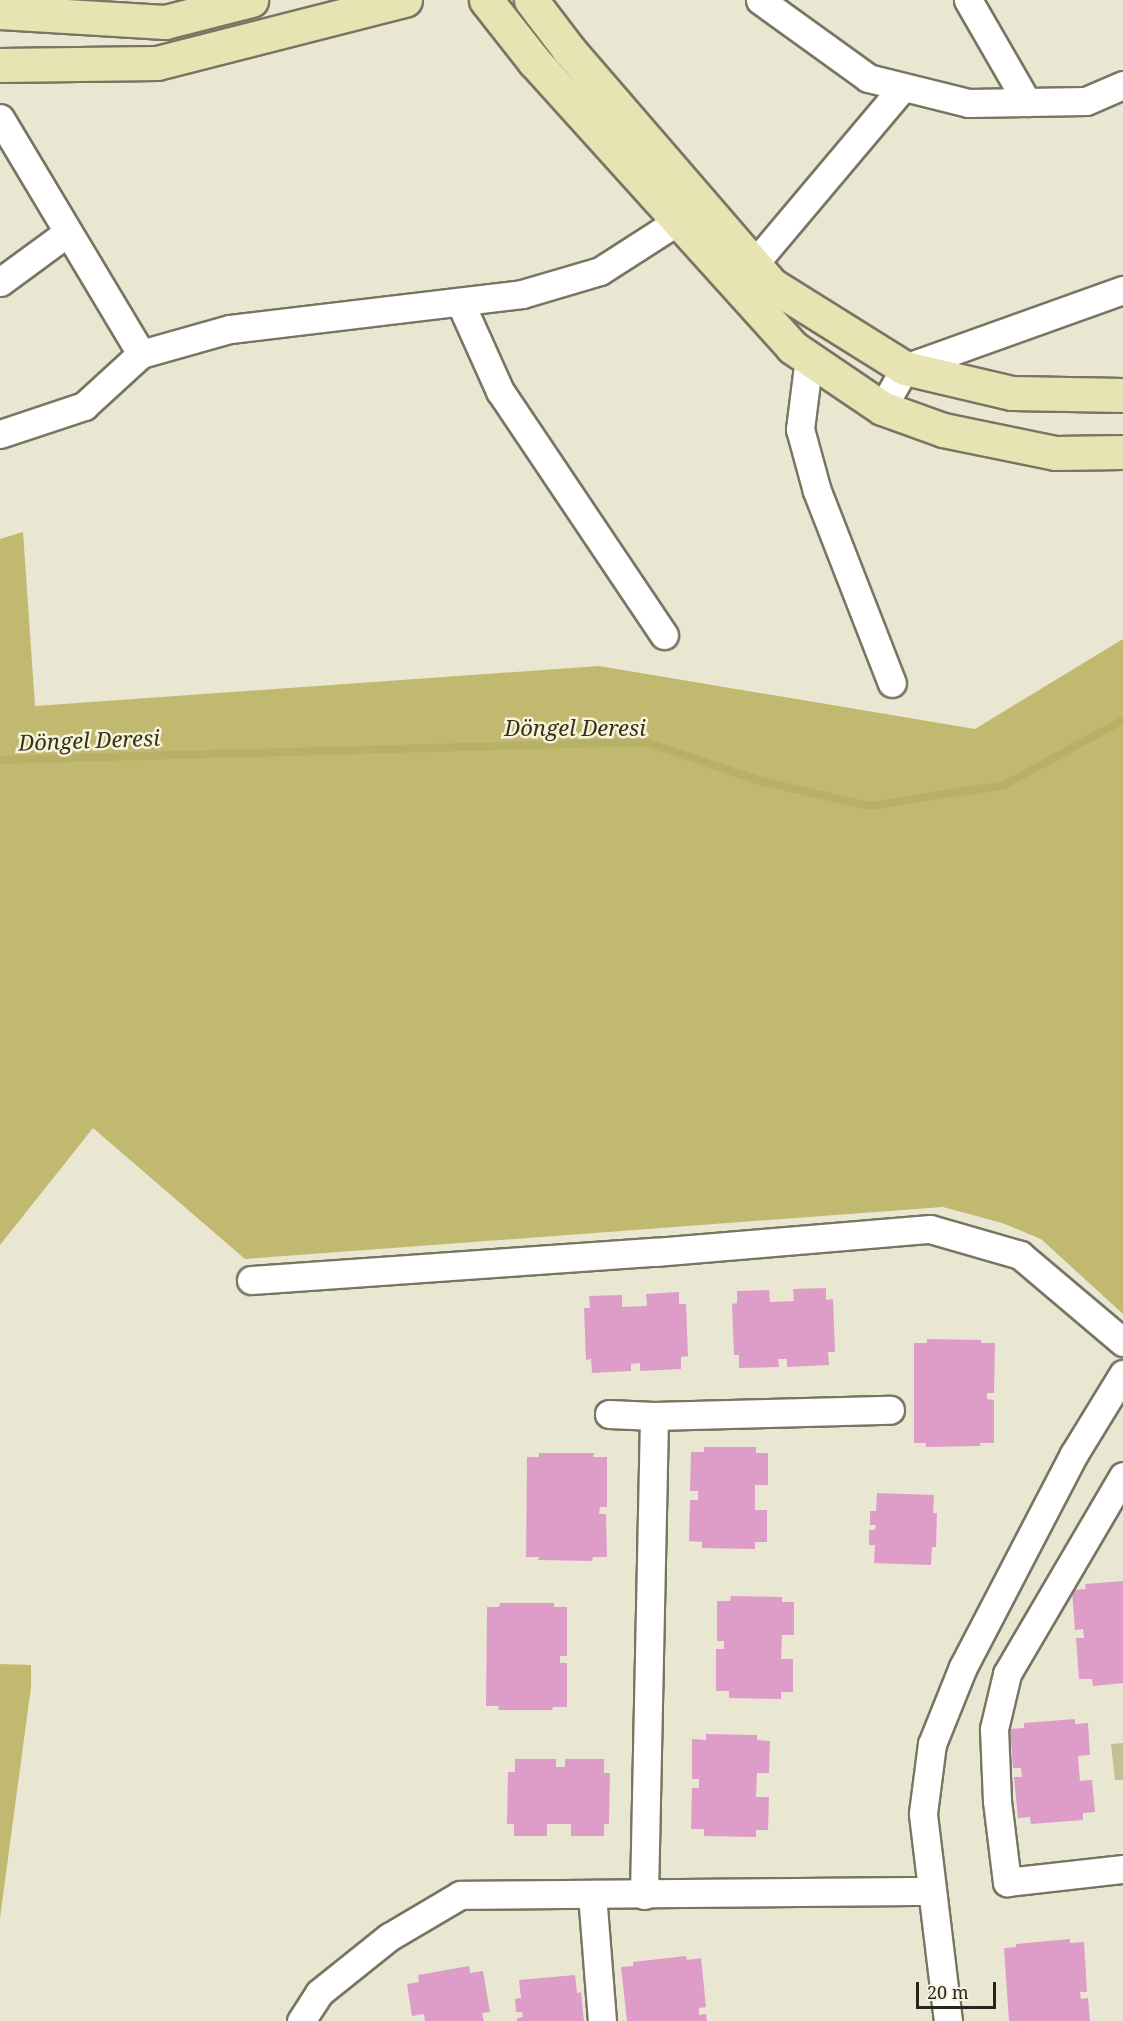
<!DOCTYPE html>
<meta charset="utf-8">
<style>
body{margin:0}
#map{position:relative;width:1123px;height:2021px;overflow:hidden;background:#e9e7d1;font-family:"Noto Serif",serif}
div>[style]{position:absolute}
.green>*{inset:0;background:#c4bf94}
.forest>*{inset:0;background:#c2b970}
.stream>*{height:8px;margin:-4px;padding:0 4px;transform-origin:4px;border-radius:4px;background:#b9b067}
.building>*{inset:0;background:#de9dc8}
.roads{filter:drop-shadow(2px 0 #787663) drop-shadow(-2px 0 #787663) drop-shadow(0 2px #787663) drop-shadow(0 -2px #787663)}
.minor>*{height:27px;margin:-13.5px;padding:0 13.5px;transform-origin:13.5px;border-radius:13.5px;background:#fff}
.secondary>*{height:33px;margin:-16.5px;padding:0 16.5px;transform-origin:16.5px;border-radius:16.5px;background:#e8e3b2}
span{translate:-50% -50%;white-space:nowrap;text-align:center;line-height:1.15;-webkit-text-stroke:5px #f7f4de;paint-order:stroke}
.water-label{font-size:22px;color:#363212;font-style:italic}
.scale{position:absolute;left:916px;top:1982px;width:80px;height:27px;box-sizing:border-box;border:3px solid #28271f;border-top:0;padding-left:8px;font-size:18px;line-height:21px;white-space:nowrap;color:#28271f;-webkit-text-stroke:4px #f7f4de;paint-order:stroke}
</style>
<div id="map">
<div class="green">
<i style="clip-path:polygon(1123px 1743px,1123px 1780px,1115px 1780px,1111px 1744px)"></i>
</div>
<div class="forest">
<i style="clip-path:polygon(23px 532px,35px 706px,599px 666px,975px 729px,1123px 639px,1123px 1314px,1041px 1239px,1002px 1223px,943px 1207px,245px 1259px,93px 1128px,0 1245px,0 539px)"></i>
<i style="clip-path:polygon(0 1664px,31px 1665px,31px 1687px,0 1918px)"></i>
</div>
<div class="stream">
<i style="left:0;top:760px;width:645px;rotate:-1.6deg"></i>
<i style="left:645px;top:742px;width:126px;rotate:18.6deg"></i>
<i style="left:764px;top:782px;width:109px;rotate:12.8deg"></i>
<i style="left:870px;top:806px;width:136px;rotate:-8.9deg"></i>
<i style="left:1004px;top:785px;width:136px;rotate:-28.6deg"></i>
</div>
<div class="building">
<i style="clip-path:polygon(826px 1288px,826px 1300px,833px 1299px,835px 1352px,828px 1352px,829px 1365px,787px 1367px,787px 1359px,778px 1359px,779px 1367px,739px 1368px,739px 1355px,734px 1355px,732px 1304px,737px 1303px,737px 1291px,769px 1290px,770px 1302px,794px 1301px,793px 1289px)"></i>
<i style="clip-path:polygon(679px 1292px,679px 1304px,686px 1304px,688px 1356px,681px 1357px,681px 1369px,640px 1371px,640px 1363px,631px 1364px,631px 1371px,592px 1373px,591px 1359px,586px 1360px,584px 1308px,590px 1308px,589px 1296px,622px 1295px,622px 1307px,647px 1306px,646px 1294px)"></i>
<i style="clip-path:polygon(927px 1339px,981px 1340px,981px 1343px,995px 1343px,994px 1393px,987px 1393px,987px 1399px,994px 1400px,994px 1443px,980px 1443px,980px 1446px,926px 1447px,926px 1443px,914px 1443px,914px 1343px,927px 1343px)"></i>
<i style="clip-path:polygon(704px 1447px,756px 1447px,756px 1453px,768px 1453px,768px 1485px,755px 1485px,755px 1510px,767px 1510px,767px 1542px,755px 1542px,755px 1549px,702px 1548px,702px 1542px,689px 1541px,690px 1500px,698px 1500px,698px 1491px,690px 1491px,691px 1452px,704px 1452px)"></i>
<i style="clip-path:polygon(539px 1453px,594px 1453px,593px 1457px,607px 1457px,607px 1507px,600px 1507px,599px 1514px,606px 1514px,607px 1557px,593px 1557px,592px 1561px,538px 1560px,539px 1557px,526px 1557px,527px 1457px,539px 1457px)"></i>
<i style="clip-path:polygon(877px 1493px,934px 1495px,933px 1513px,937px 1513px,936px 1547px,932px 1547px,931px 1565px,874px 1563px,875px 1545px,869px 1545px,869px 1530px,875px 1530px,876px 1525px,870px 1525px,870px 1511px,876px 1511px)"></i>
<i style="clip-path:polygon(1123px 1581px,1123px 1683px,1093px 1686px,1092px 1679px,1079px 1679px,1076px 1638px,1084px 1638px,1083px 1629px,1075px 1630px,1072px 1590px,1086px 1589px,1085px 1584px)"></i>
<i style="clip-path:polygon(731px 1596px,782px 1597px,782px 1602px,794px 1602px,794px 1635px,782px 1635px,781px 1659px,793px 1659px,793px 1692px,781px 1692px,781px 1699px,729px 1698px,729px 1691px,716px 1691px,716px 1649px,724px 1649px,724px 1641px,717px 1641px,717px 1601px,730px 1601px)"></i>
<i style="clip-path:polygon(500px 1603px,554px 1603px,554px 1607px,567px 1607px,567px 1656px,560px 1656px,560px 1663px,567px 1663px,567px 1707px,553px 1707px,552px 1710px,498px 1710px,499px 1706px,486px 1706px,487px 1607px,499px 1607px)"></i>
<i style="clip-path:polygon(1075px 1719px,1075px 1724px,1088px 1723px,1090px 1755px,1078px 1756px,1080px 1781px,1092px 1780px,1095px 1812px,1083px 1813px,1083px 1820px,1031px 1824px,1030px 1817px,1018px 1818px,1014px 1777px,1022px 1777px,1021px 1768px,1013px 1768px,1010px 1729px,1024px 1728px,1024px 1723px)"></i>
<i style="clip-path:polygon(706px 1734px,757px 1735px,757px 1740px,770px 1741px,769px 1773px,757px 1773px,756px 1797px,769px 1797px,768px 1830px,756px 1830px,756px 1837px,704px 1836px,704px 1829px,691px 1829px,692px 1788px,699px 1788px,699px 1779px,692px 1779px,692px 1739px,706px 1740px)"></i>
<i style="clip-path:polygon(515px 1759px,556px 1759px,556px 1767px,565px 1767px,565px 1759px,604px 1759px,604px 1773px,610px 1773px,609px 1824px,604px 1824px,604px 1836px,571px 1836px,571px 1824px,547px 1824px,547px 1836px,514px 1836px,514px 1824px,507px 1824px,508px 1772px,515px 1772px)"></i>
<i style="clip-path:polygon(1070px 1939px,1070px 1943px,1084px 1942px,1087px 1992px,1080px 1992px,1081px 1999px,1088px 1998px,1090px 2021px,1009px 2021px,1004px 1948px,1016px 1947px,1016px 1944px)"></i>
<i style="clip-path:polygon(686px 1956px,687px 1960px,701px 1958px,706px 2007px,699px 2008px,699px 2015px,706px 2014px,707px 2021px,627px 2021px,621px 1967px,633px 1966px,633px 1962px)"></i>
<i style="clip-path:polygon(469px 1966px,470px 1973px,483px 1971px,490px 2012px,482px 2013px,484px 2021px,425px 2021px,424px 2014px,412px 2016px,407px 1984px,419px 1982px,418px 1975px)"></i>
<i style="clip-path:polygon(575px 1975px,577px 1993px,581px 1992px,584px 2021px,517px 2021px,517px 2018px,523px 2017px,522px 2012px,516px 2012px,515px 1999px,521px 1998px,519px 1980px)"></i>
</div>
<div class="roads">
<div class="minor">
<i style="left:760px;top:0;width:133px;rotate:35.8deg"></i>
<i style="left:868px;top:78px;width:103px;rotate:14deg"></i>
<i style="left:968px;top:103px;width:118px;rotate:-1deg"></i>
<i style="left:1086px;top:101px;width:40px;rotate:-23.4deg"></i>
<i style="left:968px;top:0;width:118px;rotate:60deg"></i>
<i style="left:0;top:118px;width:275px;rotate:59.1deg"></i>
<i style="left:754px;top:264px;width:231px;rotate:-49.9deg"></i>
<i style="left:0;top:282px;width:84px;rotate:-36.3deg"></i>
<i style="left:460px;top:302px;width:98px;rotate:65.8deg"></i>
<i style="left:500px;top:391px;width:294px;rotate:56.1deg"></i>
<i style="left:809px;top:358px;width:72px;rotate:97.2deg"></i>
<i style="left:800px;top:429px;width:64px;rotate:74.7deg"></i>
<i style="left:817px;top:491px;width:206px;rotate:68.7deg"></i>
<i style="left:882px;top:408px;width:46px;rotate:-60.1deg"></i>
<i style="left:905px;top:368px;width:232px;rotate:-19.7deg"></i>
<i style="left:0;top:434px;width:89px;rotate:-18.4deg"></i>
<i style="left:84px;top:406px;width:77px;rotate:-42.4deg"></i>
<i style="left:141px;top:354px;width:92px;rotate:-15.7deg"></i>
<i style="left:230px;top:329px;width:294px;rotate:-6.8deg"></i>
<i style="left:522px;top:294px;width:81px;rotate:-16.4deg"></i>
<i style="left:600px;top:271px;width:93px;rotate:-32.7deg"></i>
<i style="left:678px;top:221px;width:19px;rotate:-18deg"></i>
<i style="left:251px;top:1280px;width:405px;rotate:-4deg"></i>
<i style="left:655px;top:1252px;width:276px;rotate:-4.8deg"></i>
<i style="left:930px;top:1229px;width:94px;rotate:16.1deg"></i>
<i style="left:1020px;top:1255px;width:135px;rotate:40.2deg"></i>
<i style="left:609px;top:1414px;width:45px;rotate:2.5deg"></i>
<i style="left:654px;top:1416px;width:236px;rotate:-1.5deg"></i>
<i style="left:1123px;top:1476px;width:229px;rotate:120.4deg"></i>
<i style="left:1007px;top:1674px;width:57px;rotate:103.3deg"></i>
<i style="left:994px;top:1729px;width:72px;rotate:87.6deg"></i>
<i style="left:997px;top:1801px;width:82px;rotate:83deg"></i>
<i style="left:1007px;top:1882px;width:117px;rotate:-6.4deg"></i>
<i style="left:592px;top:1894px;width:127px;rotate:85.5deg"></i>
<i style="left:644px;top:1895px;width:479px;rotate:-88.8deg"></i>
<i style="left:301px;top:2021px;width:33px;rotate:-57deg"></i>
<i style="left:319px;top:1993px;width:90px;rotate:-38.7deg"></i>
<i style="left:389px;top:1937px;width:82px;rotate:-30.6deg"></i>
<i style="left:460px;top:1895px;width:471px;rotate:-0.5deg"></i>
<i style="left:948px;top:2021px;width:209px;rotate:-96.9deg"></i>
<i style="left:923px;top:1813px;width:70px;rotate:-82.6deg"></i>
<i style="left:932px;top:1744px;width:83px;rotate:-68.1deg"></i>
<i style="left:963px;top:1667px;width:240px;rotate:-62.5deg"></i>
<i style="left:1074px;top:1454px;width:94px;rotate:-58.5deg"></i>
</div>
<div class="secondary">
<i style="left:486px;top:0;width:78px;rotate:51.8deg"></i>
<i style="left:534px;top:61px;width:385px;rotate:47.9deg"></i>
<i style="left:792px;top:347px;width:109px;rotate:34.1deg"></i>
<i style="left:882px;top:408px;width:65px;rotate:19.8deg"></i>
<i style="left:943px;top:430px;width:114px;rotate:11.6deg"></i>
<i style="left:1055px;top:453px;width:68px;rotate:-0.8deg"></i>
<i style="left:531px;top:0;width:63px;rotate:52.8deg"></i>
<i style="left:569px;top:50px;width:311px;rotate:49.2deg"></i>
<i style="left:772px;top:285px;width:157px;rotate:32deg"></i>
<i style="left:905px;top:368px;width:110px;rotate:13.2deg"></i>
<i style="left:1012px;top:393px;width:111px;rotate:1deg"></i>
<i style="left:0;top:12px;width:165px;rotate:3.5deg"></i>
<i style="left:165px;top:22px;width:89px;rotate:-14.3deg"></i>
<i style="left:0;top:65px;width:157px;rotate:-0.7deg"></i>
<i style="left:157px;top:63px;width:256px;rotate:-14.3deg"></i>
</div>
</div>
<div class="water-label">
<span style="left:575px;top:728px">Döngel Deresi</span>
<span style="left:89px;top:740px;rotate:-2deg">Döngel Deresi</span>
</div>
<div class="scale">20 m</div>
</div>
